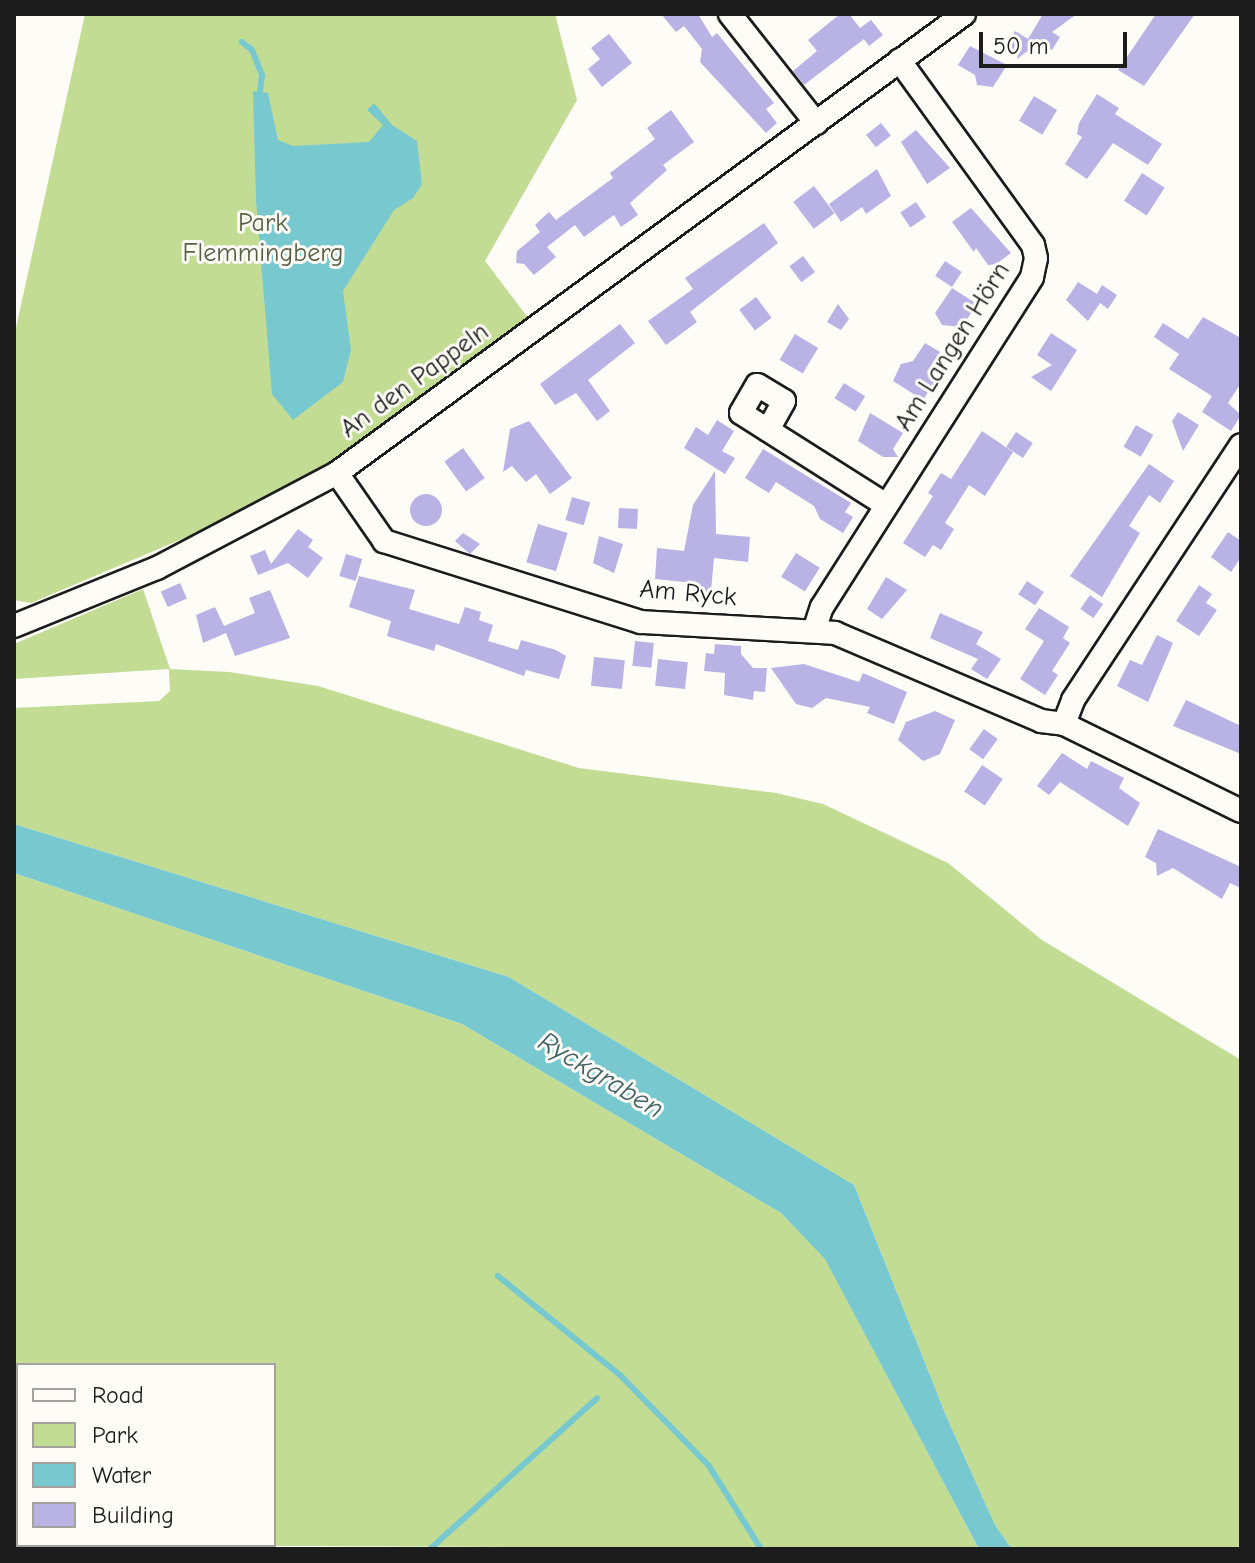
<!DOCTYPE html>
<meta charset="utf-8">
<style>
body{margin:0}
#map{position:relative;width:1255px;height:1563px;overflow:hidden;background:#fdfcf7;font-family:"Comic Neue",sans-serif}
div>[style]{position:absolute}
.green>*{inset:0;background:#c2dc93}
.water>*{inset:0;background:#78c9cf}
.stream>*{height:6px;margin:-3px;padding:0 3px;transform-origin:3px;border-radius:3px;background:#78c9cf}
.building>*{inset:0;background:#b9b3e5;transform-origin:0 0}
.round{border-radius:50%}
.roads{filter:drop-shadow(2px 0 #1c1c1c) drop-shadow(-2px 0 #1c1c1c) drop-shadow(0 2px #1c1c1c) drop-shadow(0 -2px #1c1c1c)}
.minor>*{height:22px;margin:-11px;padding:0 11px;transform-origin:11px;border-radius:11px;background:#fdfcf7}
span{translate:-50% -50%;white-space:nowrap;text-align:center;line-height:1.15;-webkit-text-stroke:6px #fdfcf7;paint-order:stroke}
.park-label{font-size:26px;color:#565f46}
.street-label{font-size:26px;color:#1c1c1c}
.water-label{font-size:28px;color:#416164;font-style:italic}
.frame{position:absolute;inset:0;border:16px solid #1c1c1c;pointer-events:none}
.legend{position:absolute;left:16px;top:1363px;width:260px;height:184px;box-sizing:border-box;background:#fdfcf7;border:2px solid #a3a29f;margin:0;padding:10px 14px;list-style:none;font-size:24px;color:#1c1c1c}
.legend li{display:flex;align-items:center;gap:16px;height:40px}
.legend b{width:40px;border:2px solid #a3a29f}
.scale{position:absolute;left:979px;top:32px;width:148px;height:36px;box-sizing:border-box;border:4px solid #1c1c1c;border-top:0;padding-left:10px;font-size:24px;line-height:28px;white-space:nowrap;color:#1c1c1c;-webkit-text-stroke:6px #fdfcf7;paint-order:stroke}
</style>
<div id="map">
<div class="green">
<i style="clip-path:polygon(85px 14px,555px 14px,577px 100px,485px 261px,532px 323px,335px 462px,227px 520px,31px 603px,14px 600px,14px 337px)"></i>
<i style="clip-path:polygon(143px 589px,170px 669px,229px 672px,318px 686px,579px 768px,776px 793px,823px 804px,948px 863px,1042px 940px,1241px 1060px,1241px 1549px,1012px 1549px,995px 1525px,947px 1418px,854px 1185px,509px 977px,14px 824px,14px 708px,159px 701px,170px 691px,169px 669px,14px 679px,14px 644px)"></i>
<i style="clip-path:polygon(14px 873px,462px 1024px,781px 1213px,825px 1258px,979px 1549px,58px 1545px,274px 1545px,274px 1365px,18px 1365px,18px 1519px,14px 1517px)"></i>
</div>
<div class="water">
<i style="clip-path:polygon(253px 91px,268px 93px,278px 140px,293px 146px,369px 142px,383px 125px,367px 110px,374px 103px,392px 125px,417px 141px,422px 184px,413px 198px,394px 210px,343px 291px,351px 350px,343px 382px,293px 420px,272px 394px,256px 200px)"></i>
<i style="clip-path:polygon(14px 824px,509px 977px,854px 1185px,947px 1418px,995px 1525px,1012px 1549px,979px 1549px,825px 1259px,781px 1213px,462px 1024px,14px 873px)"></i>
</div>
<div class="stream">
<i style="left:242px;top:42px;width:13px;rotate:39deg"></i>
<i style="left:252px;top:50px;width:27px;rotate:68deg"></i>
<i style="left:262px;top:75px;width:16px;rotate:97deg"></i>
<i style="left:498px;top:1276px;width:159px;rotate:39.1deg"></i>
<i style="left:621px;top:1376px;width:126px;rotate:45.6deg"></i>
<i style="left:709px;top:1466px;width:98px;rotate:57.9deg"></i>
<i style="left:430px;top:1549px;width:225px;rotate:-42.1deg"></i>
</div>
<div class="building">
<i style="clip-path:polygon(661px 14px,698px 14px,712px 37px,717px 33px,774px 103px,766px 109px,777px 123px,766px 133px,700px 62px,702px 49px,684px 26px,676px 32px)"></i>
<i style="clip-path:polygon(840px 14px,849px 14px,860px 28px,871px 20px,883px 35px,869px 46px,864px 39px,804px 85px,793px 71px,817px 51px,808px 40px)"></i>
<i style="clip-path:polygon(1043px 14px,1077px 14px,1052px 32px,1060px 37px,1052px 50px,1039px 42px,1017px 59px,1018px 54px,1005px 46px,1015px 31px,1028px 39px)"></i>
<i style="clip-path:polygon(1156px 14px,1195px 14px,1144px 86px,1118px 70px)"></i>
<i style="clip-path:polygon(609px 34px,632px 63px,602px 87px,588px 69px,600px 59px,591px 48px)"></i>
<i style="clip-path:polygon(970px 46px,1007px 65px,993px 87px,977px 85px,975px 75px,958px 65px)"></i>
<i style="clip-path:polygon(1097px 94px,1119px 108px,1115px 114px,1162px 144px,1148px 165px,1113px 143px,1087px 179px,1065px 164px,1082px 137px,1077px 134px,1079px 123px)"></i>
<i style="left:1034px;top:96px;width:27px;height:29px;rotate:31deg"></i>
<i style="clip-path:polygon(671px 110px,694px 142px,663px 165px,667px 170px,630px 203px,638px 215px,621px 227px,614px 215px,584px 237px,575px 225px,547px 247px,556px 257px,534px 275px,524px 264px,516px 263px,517px 251px,540px 232px,535px 225px,549px 212px,556px 220px,613px 178px,610px 173px,655px 139px,647px 128px)"></i>
<i style="left:881px;top:123px;width:16px;height:19px;rotate:52deg"></i>
<i style="clip-path:polygon(916px 130px,950px 168px,927px 184px,901px 142px)"></i>
<i style="clip-path:polygon(877px 169px,891px 196px,866px 214px,862px 207px,841px 222px,829px 204px)"></i>
<i style="left:1142px;top:173px;width:27px;height:33px;rotate:33deg"></i>
<i style="left:814px;top:186px;width:34px;height:26px;rotate:53deg"></i>
<i style="left:916px;top:202px;width:18px;height:19px;rotate:56deg"></i>
<i style="clip-path:polygon(971px 208px,1011px 253px,996px 264px,988px 265px,976px 248px,974px 252px,952px 222px)"></i>
<i style="clip-path:polygon(764px 223px,778px 243px,690px 312px,697px 322px,666px 345px,648px 321px,693px 289px,685px 278px)"></i>
<i style="left:803px;top:256px;width:20px;height:17px;rotate:53deg"></i>
<i style="left:945px;top:261px;width:20px;height:18px;rotate:33deg"></i>
<i style="clip-path:polygon(1078px 282px,1097px 294px,1102px 285px,1117px 295px,1108px 309px,1100px 303px,1088px 321px,1066px 300px)"></i>
<i style="clip-path:polygon(952px 288px,977px 304px,962px 327px,942px 325px,935px 313px)"></i>
<i style="left:756px;top:297px;width:26px;height:21px;rotate:53deg"></i>
<i style="clip-path:polygon(838px 304px,849px 319px,841px 330px,827px 322px)"></i>
<i style="clip-path:polygon(1203px 317px,1241px 338px,1241px 383px,1228px 403px,1241px 415px,1231px 431px,1202px 412px,1212px 396px,1169px 369px,1179px 354px,1154px 337px,1163px 323px,1188px 339px)"></i>
<i style="clip-path:polygon(620px 324px,635px 343px,588px 380px,610px 411px,597px 421px,576px 393px,555px 405px,540px 384px)"></i>
<i style="clip-path:polygon(1051px 333px,1077px 350px,1051px 391px,1031px 377px,1052px 365px,1037px 355px)"></i>
<i style="left:795px;top:334px;width:27px;height:30px;rotate:31deg"></i>
<i style="clip-path:polygon(925px 343px,940px 352px,927px 372px,937px 379px,923px 400px,893px 381px,901px 364px,913px 361px)"></i>
<i style="left:844px;top:383px;width:25px;height:18px;rotate:32deg"></i>
<i style="clip-path:polygon(1178px 412px,1199px 425px,1183px 451px,1172px 421px)"></i>
<i style="clip-path:polygon(870px 413px,903px 433px,893px 449px,898px 457px,883px 457px,858px 441px)"></i>
<i style="clip-path:polygon(717px 420px,734px 431px,722px 451px,735px 458px,725px 474px,684px 448px,696px 427px,708px 435px)"></i>
<i style="clip-path:polygon(529px 421px,572px 478px,550px 494px,536px 474px,526px 482px,512px 466px,503px 472px,510px 429px)"></i>
<i style="left:1136px;top:425px;width:20px;height:25px;rotate:30deg"></i>
<i style="clip-path:polygon(982px 431px,1013px 452px,985px 496px,969px 485px,945px 523px,954px 529px,941px 550px,933px 545px,925px 557px,903px 543px,933px 496px,928px 493px,941px 473px,951px 479px)"></i>
<i style="left:1016px;top:432px;width:20px;height:18px;rotate:33deg"></i>
<i style="left:463px;top:448px;width:37px;height:23px;rotate:54deg"></i>
<i style="clip-path:polygon(763px 449px,851px 503px,845px 512px,853px 517px,843px 533px,820px 519px,814px 506px,776px 482px,769px 493px,745px 478px)"></i>
<i style="clip-path:polygon(1149px 464px,1174px 481px,1160px 503px,1149px 495px,1129px 526px,1140px 533px,1102px 597px,1070px 576px)"></i>
<i style="clip-path:polygon(715px 471px,716px 534px,750px 537px,748px 562px,714px 558px,710px 602px,692px 601px,694px 583px,655px 579px,657px 548px,684px 551px,693px 505px)"></i>
<i class="round" style="left:410px;top:494px;width:32px;height:32px"></i>
<i style="left:572px;top:497px;width:19px;height:24px;rotate:16deg"></i>
<i style="left:619px;top:508px;width:19px;height:20px;rotate:3deg"></i>
<i style="left:538px;top:524px;width:31px;height:40px;rotate:17deg"></i>
<i style="clip-path:polygon(298px 529px,313px 540px,308px 547px,323px 558px,308px 578px,288px 563px,258px 575px,250px 556px,265px 550px,271px 564px)"></i>
<i style="clip-path:polygon(1228px 532px,1241px 541px,1241px 557px,1231px 572px,1211px 557px)"></i>
<i style="clip-path:polygon(463px 533px,480px 544px,470px 554px,455px 541px)"></i>
<i style="clip-path:polygon(599px 536px,623px 544px,614px 573px,593px 563px)"></i>
<i style="left:796px;top:553px;width:28px;height:28px;rotate:32deg"></i>
<i style="left:346px;top:554px;width:17px;height:23px;rotate:17deg"></i>
<i style="clip-path:polygon(359px 576px,415px 590px,409px 609px,459px 624px,465px 607px,481px 612px,479px 620px,493px 625px,488px 641px,518px 650px,521px 640px,556px 650px,566px 656px,559px 679px,526px 670px,524px 676px,436px 644px,434px 651px,387px 636px,391px 621px,349px 607px)"></i>
<i style="clip-path:polygon(886px 577px,907px 590px,882px 619px,867px 609px)"></i>
<i style="left:1027px;top:581px;width:20px;height:16px;rotate:33deg"></i>
<i style="left:180px;top:583px;width:17px;height:21px;rotate:66deg"></i>
<i style="clip-path:polygon(1199px 585px,1212px 594px,1206px 603px,1217px 610px,1199px 636px,1176px 621px)"></i>
<i style="clip-path:polygon(270px 590px,290px 638px,235px 656px,226px 633px,203px 643px,196px 615px,215px 607px,224px 626px,255px 613px,249px 598px)"></i>
<i style="left:1090px;top:595px;width:16px;height:17px;rotate:35deg"></i>
<i style="clip-path:polygon(1039px 608px,1069px 627px,1063px 638px,1070px 643px,1052px 671px,1058px 675px,1045px 695px,1020px 679px,1044px 641px,1025px 629px)"></i>
<i style="clip-path:polygon(940px 613px,983px 632px,976px 644px,1001px 659px,987px 679px,971px 669px,978px 659px,930px 638px)"></i>
<i style="clip-path:polygon(1157px 635px,1173px 643px,1148px 702px,1117px 686px,1130px 660px,1142px 665px)"></i>
<i style="left:635px;top:641px;width:19px;height:25px;rotate:6deg"></i>
<i style="clip-path:polygon(715px 644px,741px 646px,741px 654px,753px 668px,767px 668px,765px 692px,754px 691px,753px 700px,724px 695px,725px 673px,704px 671px,706px 653px,714px 654px)"></i>
<i style="left:594px;top:657px;width:31px;height:29px;rotate:6deg"></i>
<i style="left:658px;top:659px;width:30px;height:27px;rotate:6deg"></i>
<i style="clip-path:polygon(804px 664px,859px 682px,863px 673px,907px 692px,894px 724px,867px 713px,870px 707px,826px 698px,812px 708px,796px 704px,771px 668px)"></i>
<i style="clip-path:polygon(1186px 700px,1241px 726px,1241px 754px,1173px 726px)"></i>
<i style="clip-path:polygon(935px 711px,955px 720px,940px 754px,923px 761px,898px 740px,906px 722px)"></i>
<i style="left:984px;top:729px;width:17px;height:25px;rotate:36deg"></i>
<i style="clip-path:polygon(1062px 753px,1087px 769px,1091px 761px,1124px 778px,1119px 788px,1140px 803px,1128px 826px,1060px 782px,1049px 795px,1037px 786px)"></i>
<i style="left:982px;top:765px;width:25px;height:32px;rotate:34deg"></i>
<i style="clip-path:polygon(1158px 829px,1241px 867px,1241px 888px,1230px 883px,1222px 899px,1173px 868px,1157px 876px,1156px 863px,1145px 857px)"></i>
</div>
<div class="roads">
<div class="minor">
<i style="left:730px;top:14px;width:139px;rotate:51.7deg"></i>
<i style="left:768px;top:430px;width:33px;rotate:-61deg"></i>
<i style="left:784px;top:401px;width:31px;rotate:-149deg"></i>
<i style="left:757px;top:385px;width:32px;rotate:120deg"></i>
<i style="left:741px;top:413px;width:172px;rotate:32.4deg"></i>
<i style="left:337px;top:473px;width:83px;rotate:55.3deg"></i>
<i style="left:384px;top:541px;width:269px;rotate:17.5deg"></i>
<i style="left:641px;top:622px;width:194px;rotate:3.2deg"></i>
<i style="left:835px;top:633px;width:224px;rotate:23.1deg"></i>
<i style="left:1041px;top:721px;width:23px;rotate:7deg"></i>
<i style="left:1064px;top:724px;width:197px;rotate:26.2deg"></i>
<i style="left:14px;top:626px;width:154px;rotate:-22.1deg"></i>
<i style="left:157px;top:568px;width:204px;rotate:-27.8deg"></i>
<i style="left:337px;top:473px;width:777px;rotate:-36.21deg"></i>
<i style="left:814px;top:631px;width:25px;rotate:-72deg"></i>
<i style="left:822px;top:607px;width:391px;rotate:-57.5deg"></i>
<i style="left:1032px;top:277px;width:19px;rotate:-78deg"></i>
<i style="left:1036px;top:258px;width:13px;rotate:-103deg"></i>
<i style="left:1033px;top:245px;width:228px;rotate:-125.9deg"></i>
<i style="left:1064px;top:724px;width:26px;rotate:-69deg"></i>
<i style="left:1073px;top:700px;width:305px;rotate:-56.6deg"></i>
</div>
</div>
<div class="park-label">
<span style="left:263px;top:239px">Park<br>Flemmingberg</span>
</div>
<div class="street-label">
<span style="left:953px;top:347px;rotate:-58deg">Am Langen Hörn</span>
<span style="left:415px;top:381px;rotate:-36deg">An den Pappeln</span>
<span style="left:688px;top:594px;rotate:5deg">Am Ryck</span>
</div>
<div class="water-label">
<span style="left:601px;top:1075px;rotate:31deg">Ryckgraben</span>
</div>
<div class="frame"></div>
<ul class="legend">
<li><b style="height:10px;background:#fdfcf7"></b>Road</li>
<li><b style="height:22px;background:#c2dc93"></b>Park</li>
<li><b style="height:22px;background:#78c9cf"></b>Water</li>
<li><b style="height:22px;background:#b9b3e5"></b>Building</li>
</ul>
<div class="scale">50 m</div>
</div>
